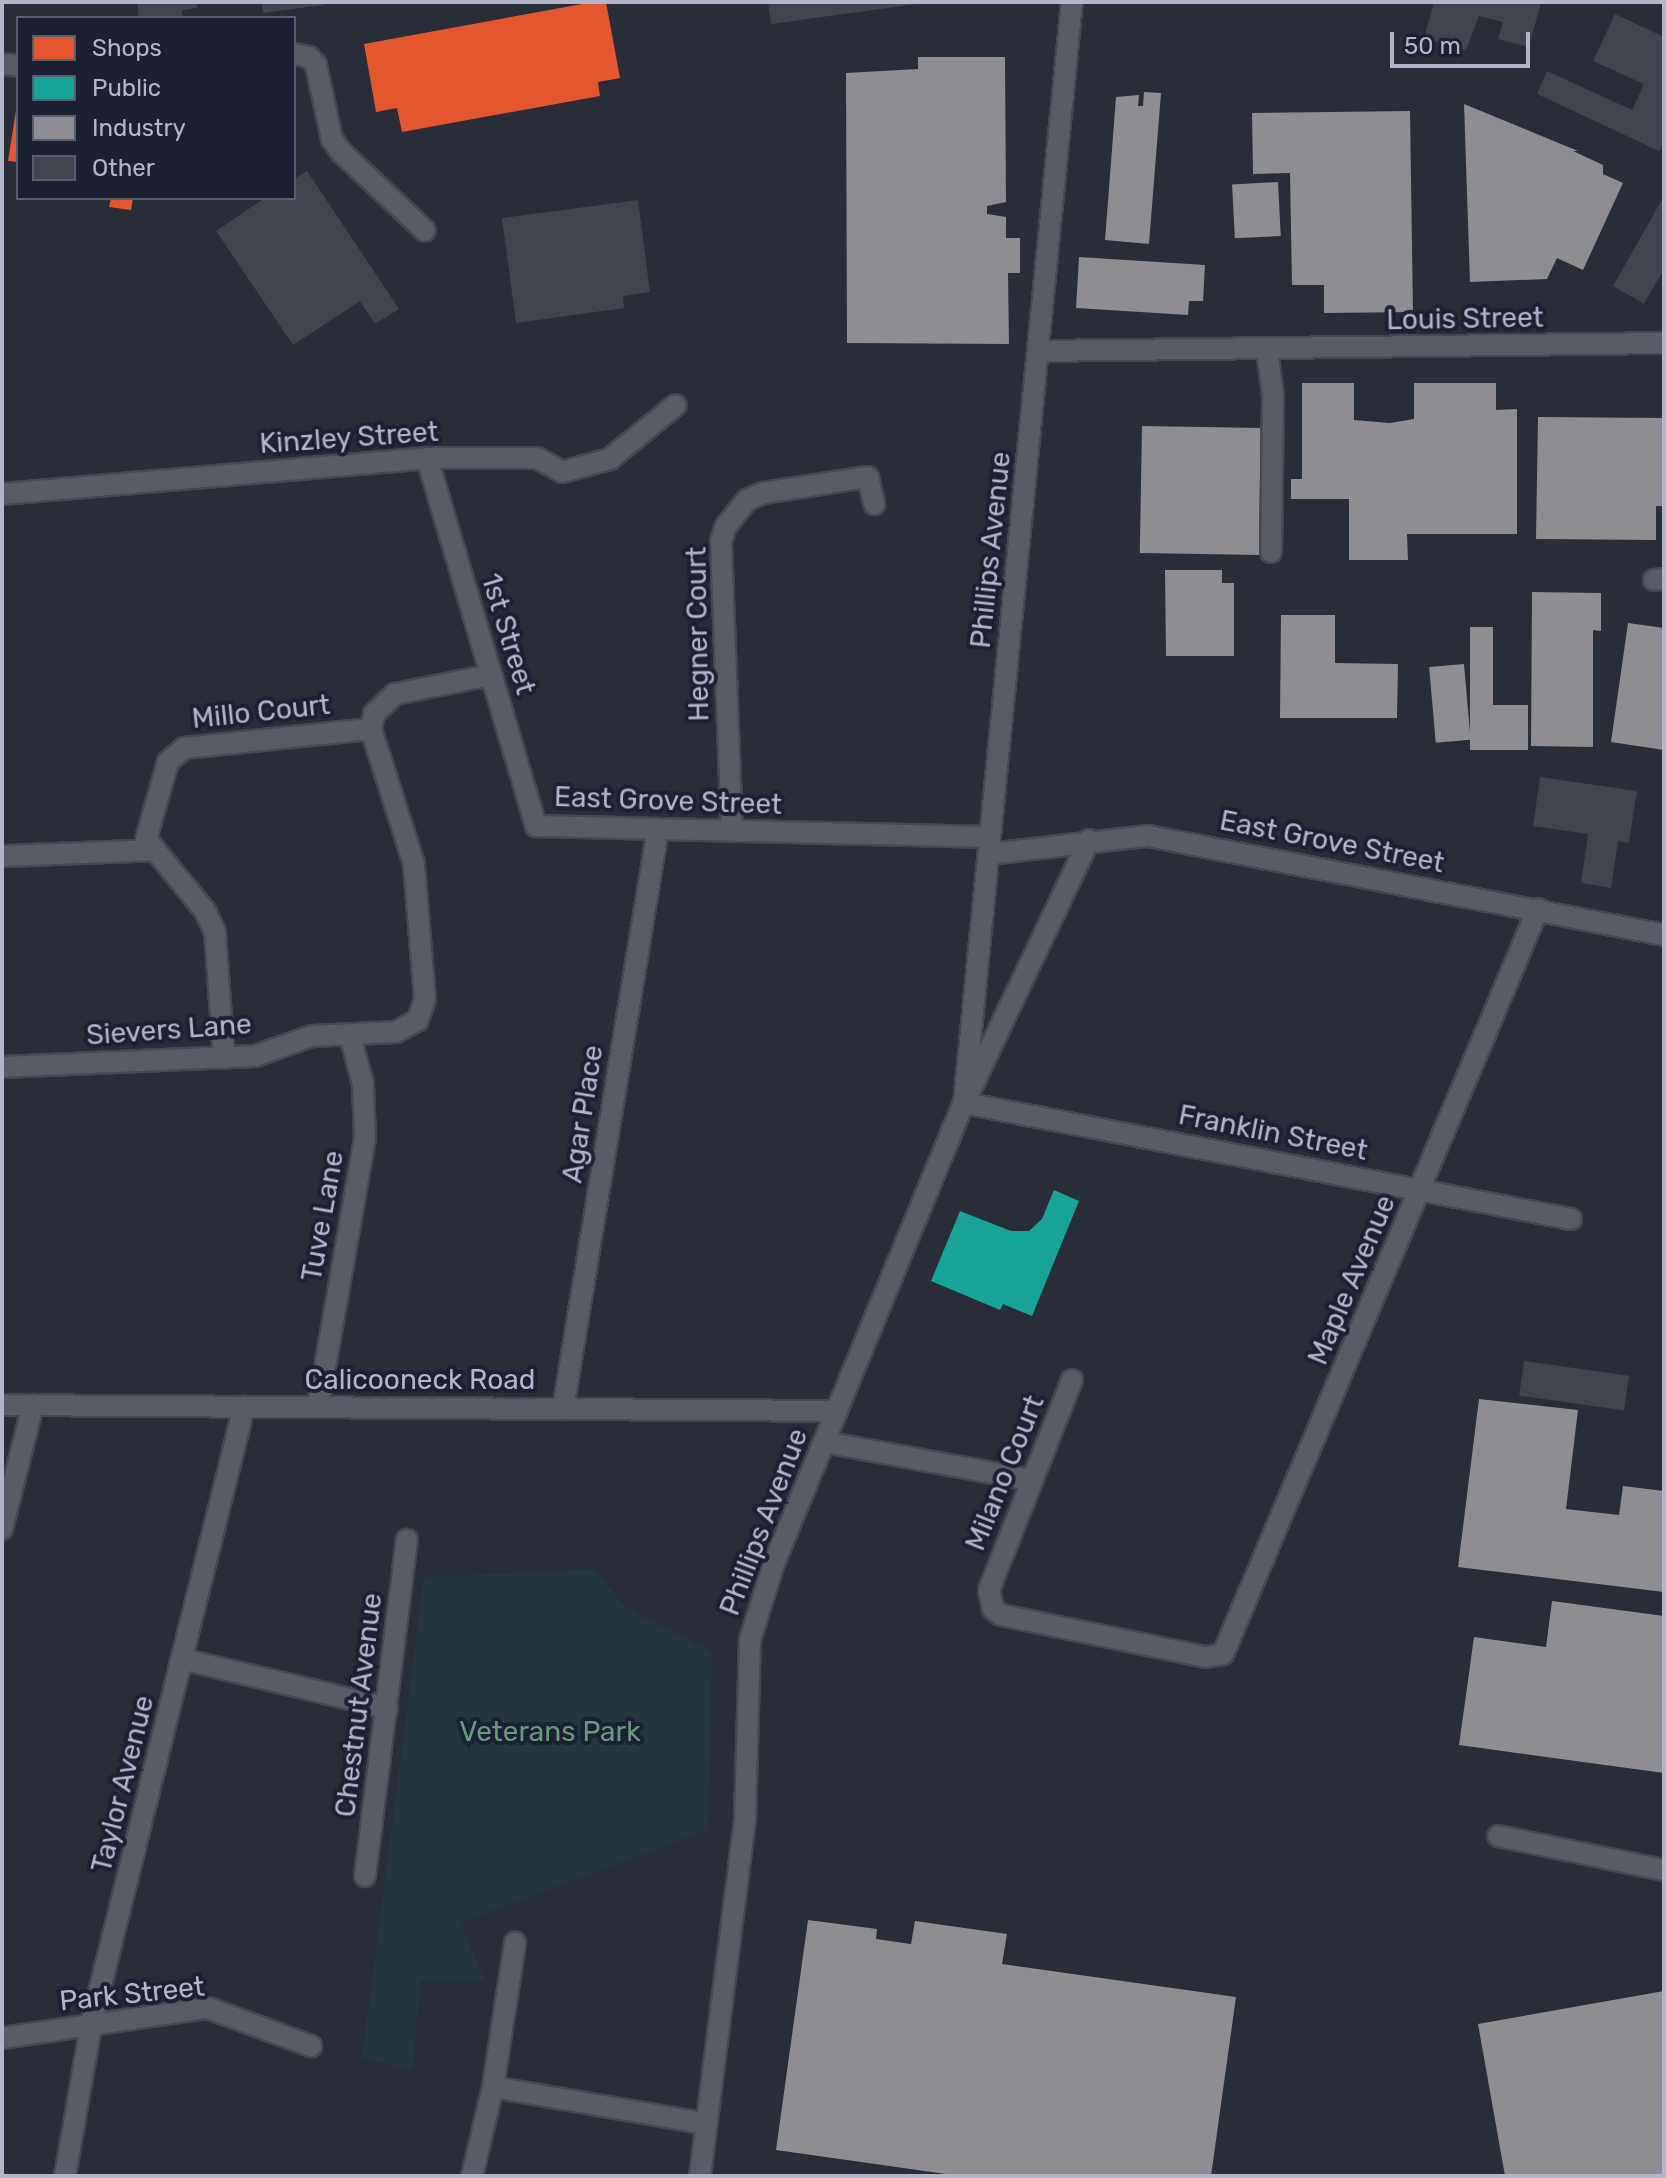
<!DOCTYPE html>
<style>
body{margin:0}
#map{position:relative;width:1666px;height:2178px;overflow:hidden;background:#282d37;font-family:Rubik,sans-serif}
div>[style]{position:absolute}
.green>*{inset:0;background:#25363d}
.shops>*{inset:0;background:#e4572e}
.public>*{inset:0;background:#17a398}
.industry>*{inset:0;background:#8d8d92;transform-origin:0 0}
.building>*{inset:0;background:#40444c;transform-origin:0 0}
.roads{filter:drop-shadow(2px 0 #444850) drop-shadow(-2px 0 #444850) drop-shadow(0 2px #444850) drop-shadow(0 -2px #444850)}
.minor>*{height:20px;margin:-10px;padding:0 10px;transform-origin:10px;border-radius:10px;background:#585c65}
span{translate:-50% -50%;white-space:nowrap;text-align:center;line-height:1.15;-webkit-text-stroke:8px #1b2132;paint-order:stroke}
.street-label{font-size:28px;color:#b1b7c8}
.park-label{font-size:28px;color:#679b7a}
.frame{position:absolute;inset:0;border:4px solid #b1b7c8;pointer-events:none}
.legend{position:absolute;left:16px;top:16px;width:280px;height:184px;box-sizing:border-box;background:#1b2132;border:2px solid #575d6e;margin:0;padding:10px 14px;list-style:none;font-size:24px;color:#b1b7c8}
.legend li{display:flex;align-items:center;gap:16px;height:40px}
.legend b{width:40px;border:2px solid #575d6e}
.scale{position:absolute;left:1390px;top:32px;width:140px;height:36px;box-sizing:border-box;border:4px solid #b1b7c8;border-top:0;padding-left:10px;font-size:24px;line-height:28px;white-space:nowrap;color:#b1b7c8;-webkit-text-stroke:6px #1b2132;paint-order:stroke}
</style>
<div id="map">
<div class="green">
<i style="clip-path:polygon(595px 1569px,625px 1607px,712px 1652px,708px 1830px,460px 1923px,485px 1981px,421px 1981px,412px 2071px,362px 2057px,424px 1577px)"></i>
</div>
<div class="shops">
<i style="clip-path:polygon(593px 2px,606px 2px,620px 78px,598px 82px,600px 96px,402px 132px,397px 108px,376px 112px,364px 44px)"></i>
<i style="clip-path:polygon(16px 110px,18px 110px,18px 162px,8px 161px)"></i>
<i style="clip-path:polygon(111px 198px,133px 198px,131px 210px,109px 207px)"></i>
</div>
<div class="public">
<i style="clip-path:polygon(1054px 1190px,1079px 1201px,1032px 1316px,1003px 1304px,1000px 1310px,931px 1281px,960px 1211px,1011px 1231px,1029px 1231px,1042px 1219px)"></i>
</div>
<div class="industry">
<i style="clip-path:polygon(918px 57px,1005px 57px,1006px 202px,987px 206px,987px 214px,1006px 217px,1006px 238px,1020px 238px,1020px 273px,1008px 273px,1009px 344px,847px 343px,846px 73px,918px 69px)"></i>
<i style="clip-path:polygon(1144px 92px,1161px 93px,1149px 244px,1105px 240px,1116px 97px,1139px 95px,1138px 106px,1143px 106px)"></i>
<i style="clip-path:polygon(1464px 104px,1578px 151px,1573px 151px,1603px 165px,1603px 174px,1623px 183px,1583px 270px,1557px 258px,1547px 279px,1470px 282px)"></i>
<i style="clip-path:polygon(1410px 111px,1413px 312px,1324px 313px,1324px 285px,1292px 285px,1290px 173px,1253px 174px,1252px 113px)"></i>
<i style="left:1278px;top:182px;width:54px;height:46px;rotate:87deg"></i>
<i style="clip-path:polygon(1079px 257px,1205px 265px,1203px 301px,1189px 301px,1188px 315px,1076px 308px)"></i>
<i style="clip-path:polygon(1302px 383px,1354px 383px,1354px 420px,1390px 423px,1414px 419px,1414px 383px,1496px 383px,1496px 410px,1517px 409px,1517px 534px,1407px 534px,1408px 560px,1349px 560px,1349px 499px,1291px 499px,1291px 479px,1302px 479px)"></i>
<i style="clip-path:polygon(1538px 417px,1664px 418px,1664px 506px,1656px 506px,1656px 540px,1536px 539px)"></i>
<i style="left:1142px;top:426px;width:121px;height:127px;rotate:1deg"></i>
<i style="clip-path:polygon(1165px 570px,1222px 570px,1222px 583px,1234px 583px,1234px 656px,1166px 656px)"></i>
<i style="clip-path:polygon(1532px 592px,1601px 593px,1601px 631px,1593px 630px,1593px 747px,1531px 746px)"></i>
<i style="clip-path:polygon(1281px 615px,1335px 615px,1335px 663px,1398px 664px,1397px 718px,1280px 718px)"></i>
<i style="clip-path:polygon(1628px 623px,1664px 628px,1664px 750px,1611px 742px)"></i>
<i style="clip-path:polygon(1470px 627px,1493px 627px,1493px 705px,1528px 705px,1528px 750px,1470px 750px)"></i>
<i style="left:1464px;top:664px;width:76px;height:35px;rotate:85deg"></i>
<i style="clip-path:polygon(1479px 1399px,1578px 1410px,1566px 1509px,1619px 1515px,1623px 1486px,1664px 1491px,1664px 1592px,1458px 1567px)"></i>
<i style="clip-path:polygon(1552px 1601px,1664px 1616px,1664px 1773px,1459px 1745px,1474px 1637px,1546px 1647px)"></i>
<i style="clip-path:polygon(808px 1920px,877px 1929px,876px 1939px,911px 1944px,915px 1921px,1007px 1934px,1002px 1964px,1236px 1997px,1211px 2176px,960px 2176px,776px 2150px)"></i>
<i style="clip-path:polygon(1664px 1991px,1664px 2176px,1505px 2176px,1478px 2024px)"></i>
</div>
<div class="building">
<i style="clip-path:polygon(137px 2px,197px 2px,197px 8px,182px 10px,183px 17px,139px 18px)"></i>
<i style="clip-path:polygon(262px 2px,323px 2px,323px 5px,263px 13px)"></i>
<i style="clip-path:polygon(768px 2px,917px 2px,917px 4px,771px 24px)"></i>
<i style="clip-path:polygon(1434px 2px,1541px 2px,1529px 47px,1498px 39px,1503px 22px,1479px 16px,1466px 50px,1424px 38px)"></i>
<i style="clip-path:polygon(1615px 14px,1664px 37px,1664px 141px,1659px 151px,1537px 94px,1547px 71px,1632px 110px,1644px 84px,1593px 61px)"></i>
<i style="clip-path:polygon(307px 171px,399px 309px,375px 324px,360px 301px,293px 345px,216px 231px,265px 198px,294px 198px,294px 179px)"></i>
<i style="clip-path:polygon(1664px 196px,1664px 269px,1644px 304px,1613px 286px)"></i>
<i style="clip-path:polygon(638px 200px,650px 292px,623px 296px,624px 308px,516px 323px,502px 218px)"></i>
<i style="clip-path:polygon(1540px 777px,1637px 791px,1629px 843px,1618px 841px,1611px 888px,1581px 883px,1588px 834px,1533px 826px)"></i>
<i style="left:1524px;top:1361px;width:106px;height:35px;rotate:8deg"></i>
</div>
<div class="roads">
<div class="minor">
<i style="left:294px;top:54px;width:15px;rotate:11deg"></i>
<i style="left:309px;top:57px;width:11px;rotate:49deg"></i>
<i style="left:316px;top:65px;width:76px;rotate:77.8deg"></i>
<i style="left:332px;top:139px;width:16px;rotate:55deg"></i>
<i style="left:341px;top:152px;width:115px;rotate:43.2deg"></i>
<i style="left:2px;top:64px;width:16px;rotate:7deg"></i>
<i style="left:1267px;top:349px;width:46px;rotate:82.6deg"></i>
<i style="left:1273px;top:395px;width:157px;rotate:90.7deg"></i>
<i style="left:1038px;top:351px;width:626px;rotate:-0.73deg"></i>
<i style="left:427px;top:458px;width:384px;rotate:73.5deg"></i>
<i style="left:536px;top:826px;width:454px;rotate:1.4deg"></i>
<i style="left:2px;top:494px;width:427px;rotate:-4.8deg"></i>
<i style="left:427px;top:458px;width:110px"></i>
<i style="left:537px;top:458px;width:29px;rotate:29deg"></i>
<i style="left:562px;top:472px;width:50px;rotate:-15.2deg"></i>
<i style="left:610px;top:459px;width:85px;rotate:-39.3deg"></i>
<i style="left:1654px;top:580px;width:10px;rotate:-6deg"></i>
<i style="left:371px;top:729px;width:15px;rotate:-79deg"></i>
<i style="left:374px;top:714px;width:29px;rotate:-44deg"></i>
<i style="left:395px;top:694px;width:98px;rotate:-11.2deg"></i>
<i style="left:732px;top:831px;width:290px;rotate:-92.2deg"></i>
<i style="left:721px;top:541px;width:16px;rotate:-72deg"></i>
<i style="left:726px;top:526px;width:33px;rotate:-51deg"></i>
<i style="left:747px;top:500px;width:17px;rotate:-24deg"></i>
<i style="left:763px;top:493px;width:106px;rotate:-8.7deg"></i>
<i style="left:868px;top:477px;width:28px;rotate:77deg"></i>
<i style="left:1089px;top:840px;width:291px;rotate:115.4deg"></i>
<i style="left:964px;top:1103px;width:618px;rotate:10.82deg"></i>
<i style="left:989px;top:854px;width:160px;rotate:-6.5deg"></i>
<i style="left:1148px;top:836px;width:525px;rotate:10.86deg"></i>
<i style="left:2px;top:856px;width:154px;rotate:-2.2deg"></i>
<i style="left:224px;top:1058px;width:126px;rotate:-94.1deg"></i>
<i style="left:215px;top:932px;width:23px;rotate:-115deg"></i>
<i style="left:205px;top:911px;width:93px;rotate:-129.3deg"></i>
<i style="left:146px;top:839px;width:80px;rotate:-74.1deg"></i>
<i style="left:168px;top:762px;width:21px;rotate:-41deg"></i>
<i style="left:184px;top:748px;width:188px;rotate:-5.8deg"></i>
<i style="left:2px;top:1067px;width:253px;rotate:-2.5deg"></i>
<i style="left:255px;top:1056px;width:60px;rotate:-19.3deg"></i>
<i style="left:312px;top:1036px;width:84px;rotate:-2.7deg"></i>
<i style="left:396px;top:1032px;width:25px;rotate:-29deg"></i>
<i style="left:418px;top:1020px;width:22px;rotate:-72deg"></i>
<i style="left:425px;top:999px;width:135px;rotate:-94.7deg"></i>
<i style="left:414px;top:864px;width:142px;rotate:-107.7deg"></i>
<i style="left:1072px;top:1380px;width:226px;rotate:111.6deg"></i>
<i style="left:989px;top:1590px;width:19px;rotate:78deg"></i>
<i style="left:993px;top:1609px;width:10px;rotate:37deg"></i>
<i style="left:1001px;top:1615px;width:209px;rotate:11.6deg"></i>
<i style="left:1206px;top:1657px;width:17px;rotate:-10deg"></i>
<i style="left:1223px;top:1654px;width:809px;rotate:-67.08deg"></i>
<i style="left:2px;top:1405px;width:835px;rotate:0.41deg"></i>
<i style="left:318px;top:1407px;width:272px;rotate:-80.1deg"></i>
<i style="left:365px;top:1139px;width:55px;rotate:-92.1deg"></i>
<i style="left:363px;top:1084px;width:51px;rotate:-104.9deg"></i>
<i style="left:563px;top:1409px;width:588px;rotate:-80.7deg"></i>
<i style="left:824px;top:1442px;width:211px;rotate:10.4deg"></i>
<i style="left:2px;top:1529px;width:128px;rotate:-76deg"></i>
<i style="left:182px;top:1659px;width:211px;rotate:13.4deg"></i>
<i style="left:1498px;top:1836px;width:169px;rotate:11.6deg"></i>
<i style="left:365px;top:1876px;width:339px;rotate:-82.9deg"></i>
<i style="left:2px;top:2038px;width:208px;rotate:-8.3deg"></i>
<i style="left:208px;top:2008px;width:110px;rotate:20.3deg"></i>
<i style="left:493px;top:2087px;width:217px;rotate:9.8deg"></i>
<i style="left:65px;top:2176px;width:153px;rotate:-80.2deg"></i>
<i style="left:91px;top:2025px;width:637px;rotate:-76.09deg"></i>
<i style="left:472px;top:2176px;width:91px;rotate:-76.7deg"></i>
<i style="left:493px;top:2087px;width:146px;rotate:-81.3deg"></i>
<i style="left:700px;top:2176px;width:361px;rotate:-82.8deg"></i>
<i style="left:745px;top:1818px;width:178px;rotate:-88.4deg"></i>
<i style="left:750px;top:1640px;width:81px;rotate:-72.7deg"></i>
<i style="left:774px;top:1563px;width:498px;rotate:-67.6deg"></i>
<i style="left:964px;top:1103px;width:1106px;rotate:-84.4deg"></i>
</div>
</div>
<div class="street-label">
<span style="left:1465px;top:319px;rotate:-1deg">Louis Street</span>
<span style="left:349px;top:438px;rotate:-4deg">Kinzley Street</span>
<span style="left:991px;top:550px;rotate:-84deg">Phillips Avenue</span>
<span style="left:508px;top:634px;rotate:73deg">1st Street</span>
<span style="left:698px;top:634px;rotate:-91deg">Hegner Court</span>
<span style="left:261px;top:712px;rotate:-6deg">Millo Court</span>
<span style="left:668px;top:801px;rotate:2deg">East Grove Street</span>
<span style="left:1332px;top:842px;rotate:11deg">East Grove Street</span>
<span style="left:169px;top:1030px;rotate:-4deg">Sievers Lane</span>
<span style="left:583px;top:1114px;rotate:-81deg">Agar Place</span>
<span style="left:1273px;top:1133px;rotate:11deg">Franklin Street</span>
<span style="left:323px;top:1216px;rotate:-80deg">Tuve Lane</span>
<span style="left:1352px;top:1280px;rotate:-67deg">Maple Avenue</span>
<span style="left:420px;top:1380px">Calicooneck Road</span>
<span style="left:1005px;top:1473px;rotate:-68deg">Milano Court</span>
<span style="left:764px;top:1522px;rotate:-69deg">Phillips Avenue</span>
<span style="left:359px;top:1705px;rotate:-83deg">Chestnut Avenue</span>
<span style="left:123px;top:1784px;rotate:-76deg">Taylor Avenue</span>
<span style="left:132px;top:1994px;rotate:-6deg">Park Street</span>
</div>
<div class="park-label">
<span style="left:550px;top:1732px">Veterans Park</span>
</div>
<div class="frame"></div>
<ul class="legend">
<li><b style="height:22px;background:#e4572e"></b>Shops</li>
<li><b style="height:22px;background:#17a398"></b>Public</li>
<li><b style="height:22px;background:#8d8d92"></b>Industry</li>
<li><b style="height:22px;background:#40444c"></b>Other</li>
</ul>
<div class="scale">50 m</div>
</div>
